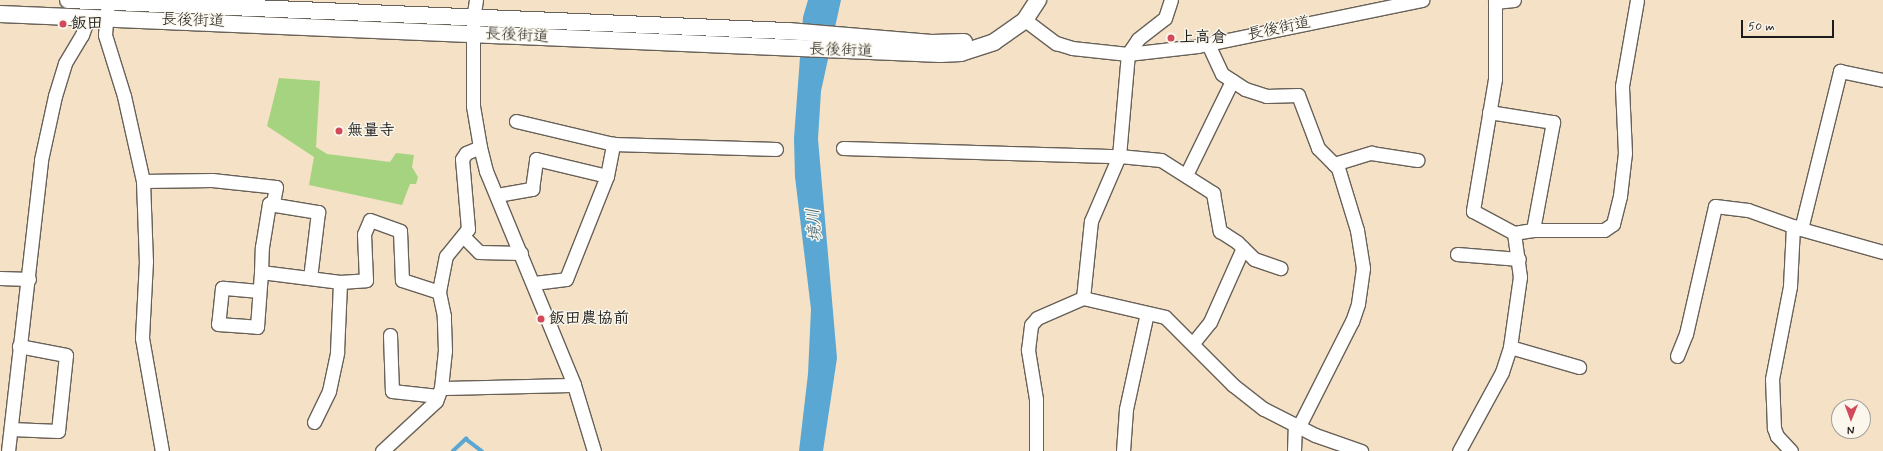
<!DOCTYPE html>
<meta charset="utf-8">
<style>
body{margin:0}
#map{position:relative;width:1883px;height:451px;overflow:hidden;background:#f4e1c6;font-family:Mynerve,"Klee One",sans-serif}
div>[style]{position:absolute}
.green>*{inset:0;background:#a6d37f}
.water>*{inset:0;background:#59a7d2}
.stream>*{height:3.5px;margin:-1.75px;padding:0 1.75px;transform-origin:1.75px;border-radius:1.75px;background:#59a7d2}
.roads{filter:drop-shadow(1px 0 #686158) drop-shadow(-1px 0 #686158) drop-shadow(0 1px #686158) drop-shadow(0 -1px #686158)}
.minor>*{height:13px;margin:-6.5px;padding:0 6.5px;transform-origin:6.5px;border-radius:6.5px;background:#fff}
.major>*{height:16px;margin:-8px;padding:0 8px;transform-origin:8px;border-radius:8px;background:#fff}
.dots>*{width:11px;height:11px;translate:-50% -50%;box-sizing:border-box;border:2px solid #fbf7ec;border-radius:50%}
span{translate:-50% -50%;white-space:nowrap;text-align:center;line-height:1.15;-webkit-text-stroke:3px #fbf7ec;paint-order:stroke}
.street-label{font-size:16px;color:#1c1c1c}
.poi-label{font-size:16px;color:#1c1c1c;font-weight:700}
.left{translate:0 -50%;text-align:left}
.water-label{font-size:17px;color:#375b6e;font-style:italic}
.north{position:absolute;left:1831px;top:399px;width:40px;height:40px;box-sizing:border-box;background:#fbf7ec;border:1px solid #a29f99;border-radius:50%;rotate:181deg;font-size:11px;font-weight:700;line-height:16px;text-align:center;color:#1c1c1c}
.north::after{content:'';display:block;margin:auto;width:14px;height:18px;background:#d1495b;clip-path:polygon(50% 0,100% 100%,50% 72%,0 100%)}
.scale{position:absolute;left:1741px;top:20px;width:93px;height:18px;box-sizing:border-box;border:2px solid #1c1c1c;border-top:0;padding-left:5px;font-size:12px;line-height:14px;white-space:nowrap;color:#1c1c1c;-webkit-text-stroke:3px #fbf7ec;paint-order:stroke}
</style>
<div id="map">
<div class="green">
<i style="clip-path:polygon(279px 78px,320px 81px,316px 147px,327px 154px,390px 162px,396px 153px,414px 155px,412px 167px,418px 177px,416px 184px,410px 184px,402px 205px,309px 185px,314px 157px,267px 126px)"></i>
</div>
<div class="water">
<i style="clip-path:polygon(808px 0,841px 0,821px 91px,818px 139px,837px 358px,823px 451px,799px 451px,808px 374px,811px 309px,795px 177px,794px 138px,803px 17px)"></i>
</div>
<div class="stream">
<i style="left:453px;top:451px;width:18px;rotate:-43deg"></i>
<i style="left:466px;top:439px;width:20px;rotate:37deg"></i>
</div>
<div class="roads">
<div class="minor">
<i style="left:108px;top:0;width:35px;rotate:95deg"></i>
<i style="left:105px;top:35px;width:64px;rotate:72.7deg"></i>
<i style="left:124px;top:96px;width:87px;rotate:77.4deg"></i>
<i style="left:143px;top:181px;width:80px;rotate:87.9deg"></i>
<i style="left:146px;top:261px;width:77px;rotate:93deg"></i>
<i style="left:142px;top:338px;width:115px;rotate:80deg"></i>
<i style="left:476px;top:0;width:19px;rotate:99deg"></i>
<i style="left:473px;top:19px;width:87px;rotate:90deg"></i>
<i style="left:473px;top:106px;width:42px;rotate:80.3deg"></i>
<i style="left:480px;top:147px;width:25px;rotate:76deg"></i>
<i style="left:486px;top:171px;width:231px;rotate:67.6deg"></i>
<i style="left:574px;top:385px;width:69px;rotate:73.1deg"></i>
<i style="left:1495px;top:0;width:79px;rotate:90deg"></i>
<i style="left:1495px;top:79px;width:134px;rotate:99.5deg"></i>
<i style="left:1473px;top:211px;width:47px;rotate:28.2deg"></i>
<i style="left:1514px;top:233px;width:19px;rotate:-9deg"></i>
<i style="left:1533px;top:230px;width:71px"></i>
<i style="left:1604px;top:230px;width:11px;rotate:-34deg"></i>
<i style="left:1613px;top:224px;width:29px;rotate:-76deg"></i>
<i style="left:1620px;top:196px;width:43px;rotate:-83.4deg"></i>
<i style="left:1625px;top:153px;width:67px;rotate:-92.6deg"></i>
<i style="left:1622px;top:86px;width:87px;rotate:-80.1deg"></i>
<i style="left:1495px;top:2px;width:19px;rotate:-6deg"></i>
<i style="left:1025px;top:20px;width:39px;rotate:37deg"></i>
<i style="left:1056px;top:43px;width:17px;rotate:17deg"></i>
<i style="left:1072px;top:48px;width:56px;rotate:6.1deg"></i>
<i style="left:1128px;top:54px;width:70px;rotate:-6.5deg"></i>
<i style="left:1198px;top:46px;width:229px;rotate:-11.6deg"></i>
<i style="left:1208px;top:44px;width:33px;rotate:65deg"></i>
<i style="left:1222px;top:74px;width:27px;rotate:33deg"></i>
<i style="left:1245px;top:89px;width:22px;rotate:18deg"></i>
<i style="left:1266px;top:96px;width:32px;rotate:-2deg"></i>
<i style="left:1298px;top:95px;width:57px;rotate:69.3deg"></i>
<i style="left:1318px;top:148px;width:28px;rotate:45deg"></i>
<i style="left:1338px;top:168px;width:65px;rotate:73deg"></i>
<i style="left:1357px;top:230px;width:38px;rotate:81deg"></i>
<i style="left:1363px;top:268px;width:36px;rotate:98deg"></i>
<i style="left:1358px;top:304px;width:18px;rotate:109deg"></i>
<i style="left:1352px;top:321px;width:118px;rotate:116.8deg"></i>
<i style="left:1489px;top:112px;width:65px;rotate:8.9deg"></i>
<i style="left:1553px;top:122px;width:110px;rotate:100.5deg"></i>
<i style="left:516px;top:121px;width:100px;rotate:13.3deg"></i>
<i style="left:613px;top:144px;width:163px;rotate:1.8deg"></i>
<i style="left:843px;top:148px;width:276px;rotate:1.7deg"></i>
<i style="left:1119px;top:156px;width:42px;rotate:5.4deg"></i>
<i style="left:1161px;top:160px;width:62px;rotate:32.4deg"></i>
<i style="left:1213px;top:193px;width:39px;rotate:80deg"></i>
<i style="left:1220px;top:231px;width:20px;rotate:33deg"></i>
<i style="left:1237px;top:242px;width:24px;rotate:45deg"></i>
<i style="left:1254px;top:259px;width:28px;rotate:19deg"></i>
<i style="left:1334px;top:164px;width:39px;rotate:-17deg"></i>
<i style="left:1371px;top:153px;width:47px;rotate:8.7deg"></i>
<i style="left:1186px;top:175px;width:105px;rotate:-63.9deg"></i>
<i style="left:143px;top:181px;width:69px;rotate:-0.8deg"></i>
<i style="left:212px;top:180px;width:64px;rotate:6.2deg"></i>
<i style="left:276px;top:187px;width:16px;rotate:101deg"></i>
<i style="left:497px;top:195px;width:36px;rotate:-10deg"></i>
<i style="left:532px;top:189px;width:30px;rotate:-82deg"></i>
<i style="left:536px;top:159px;width:73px;rotate:13.5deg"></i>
<i style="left:1801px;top:229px;width:85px;rotate:15.7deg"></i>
<i style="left:464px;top:237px;width:21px;rotate:45deg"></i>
<i style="left:479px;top:252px;width:42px;rotate:1.4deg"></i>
<i style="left:1457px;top:254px;width:62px;rotate:4.6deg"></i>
<i style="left:261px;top:272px;width:80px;rotate:7.2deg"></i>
<i style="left:340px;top:282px;width:26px;rotate:-4deg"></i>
<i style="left:366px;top:280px;width:46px;rotate:-92.5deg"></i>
<i style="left:364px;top:234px;width:15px;rotate:-67deg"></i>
<i style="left:370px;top:220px;width:32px;rotate:20deg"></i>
<i style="left:400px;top:231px;width:49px;rotate:87.7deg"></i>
<i style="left:402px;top:280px;width:39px;rotate:18deg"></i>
<i style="left:0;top:278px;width:29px;rotate:2deg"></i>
<i style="left:534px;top:283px;width:32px;rotate:-7deg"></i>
<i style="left:566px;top:279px;width:111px;rotate:-68.3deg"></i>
<i style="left:607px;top:176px;width:33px;rotate:-79deg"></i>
<i style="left:259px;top:291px;width:37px;rotate:-175deg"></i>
<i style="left:222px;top:288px;width:36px;rotate:96deg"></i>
<i style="left:218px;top:324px;width:39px;rotate:4deg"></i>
<i style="left:257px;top:327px;width:55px;rotate:-85.8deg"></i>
<i style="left:261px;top:272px;width:25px;rotate:-88deg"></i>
<i style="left:262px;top:247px;width:44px;rotate:-80.8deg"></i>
<i style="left:269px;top:204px;width:50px;rotate:9.3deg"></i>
<i style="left:318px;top:212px;width:66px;rotate:96.9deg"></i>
<i style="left:1083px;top:298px;width:77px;rotate:-84.1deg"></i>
<i style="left:1091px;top:221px;width:71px;rotate:-66.7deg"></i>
<i style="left:1119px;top:156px;width:102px;rotate:-85deg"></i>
<i style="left:1128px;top:54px;width:18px;rotate:-56deg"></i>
<i style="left:1138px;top:39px;width:34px;rotate:-38deg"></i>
<i style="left:1165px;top:18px;width:19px;rotate:-72deg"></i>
<i style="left:390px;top:335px;width:56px;rotate:88deg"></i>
<i style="left:392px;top:391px;width:46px;rotate:6.2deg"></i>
<i style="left:1193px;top:343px;width:27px;rotate:-51deg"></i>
<i style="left:1210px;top:322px;width:81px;rotate:-66deg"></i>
<i style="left:1510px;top:347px;width:72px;rotate:16.2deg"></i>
<i style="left:1677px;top:356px;width:24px;rotate:-68deg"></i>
<i style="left:1686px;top:334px;width:131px;rotate:-77.2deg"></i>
<i style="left:1715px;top:206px;width:33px;rotate:7deg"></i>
<i style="left:1748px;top:210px;width:56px;rotate:19.7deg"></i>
<i style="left:1801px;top:229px;width:163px;rotate:-76.1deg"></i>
<i style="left:1840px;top:71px;width:44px;rotate:11.8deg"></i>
<i style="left:441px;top:388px;width:37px;rotate:-84deg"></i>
<i style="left:445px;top:351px;width:35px;rotate:-92deg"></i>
<i style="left:444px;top:316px;width:25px;rotate:-102deg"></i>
<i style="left:439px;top:292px;width:11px;rotate:-80deg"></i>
<i style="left:441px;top:281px;width:25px;rotate:-79deg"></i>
<i style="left:446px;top:256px;width:35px;rotate:-51deg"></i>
<i style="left:468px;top:229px;width:70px;rotate:-94.9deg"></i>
<i style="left:462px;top:159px;width:7px;rotate:-56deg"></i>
<i style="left:466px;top:153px;width:15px;rotate:-23deg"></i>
<i style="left:314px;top:422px;width:34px;rotate:-64deg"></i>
<i style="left:329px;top:391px;width:40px;rotate:-78deg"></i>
<i style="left:337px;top:352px;width:70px;rotate:-87.5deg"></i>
<i style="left:11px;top:429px;width:47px;rotate:2.4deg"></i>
<i style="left:58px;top:431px;width:76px;rotate:-84deg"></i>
<i style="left:66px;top:355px;width:48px;rotate:-169.2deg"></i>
<i style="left:8px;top:451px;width:293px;rotate:-83.5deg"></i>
<i style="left:41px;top:160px;width:66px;rotate:-77.7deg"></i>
<i style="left:55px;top:96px;width:34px;rotate:-73deg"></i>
<i style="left:65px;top:63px;width:33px;rotate:-59deg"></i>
<i style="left:82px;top:35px;width:18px;rotate:-71deg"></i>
<i style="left:382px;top:451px;width:74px;rotate:-42.8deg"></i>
<i style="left:436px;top:401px;width:14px;rotate:-69deg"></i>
<i style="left:441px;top:388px;width:133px;rotate:-1.3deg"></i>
<i style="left:1036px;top:451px;width:52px;rotate:-90deg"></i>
<i style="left:1036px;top:399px;width:50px;rotate:-99.3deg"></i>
<i style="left:1028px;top:350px;width:25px;rotate:-83deg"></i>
<i style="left:1031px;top:325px;width:9px;rotate:-49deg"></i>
<i style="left:1037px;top:318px;width:50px;rotate:-23.5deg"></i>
<i style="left:1083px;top:298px;width:84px;rotate:13deg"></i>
<i style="left:1165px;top:317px;width:96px;rotate:45deg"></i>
<i style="left:1233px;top:385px;width:39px;rotate:38deg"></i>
<i style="left:1264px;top:409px;width:57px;rotate:27deg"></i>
<i style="left:1315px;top:435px;width:49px;rotate:19.2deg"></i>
<i style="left:1123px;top:451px;width:42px;rotate:-85.9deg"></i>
<i style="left:1126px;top:409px;width:98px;rotate:-77.7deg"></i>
<i style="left:1294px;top:451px;width:27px;rotate:-88deg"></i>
<i style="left:1459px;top:451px;width:90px;rotate:-61.4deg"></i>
<i style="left:1502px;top:372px;width:26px;rotate:-72deg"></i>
<i style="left:1510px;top:347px;width:71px;rotate:-81.9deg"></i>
<i style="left:1520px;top:277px;width:44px;rotate:-97.8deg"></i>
<i style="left:1791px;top:451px;width:21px;rotate:-133deg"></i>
<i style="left:1777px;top:436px;width:9px;rotate:-111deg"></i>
<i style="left:1774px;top:428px;width:49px;rotate:-92.3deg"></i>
<i style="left:1772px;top:379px;width:95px;rotate:-79deg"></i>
<i style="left:1790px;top:286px;width:60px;rotate:-87.1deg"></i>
</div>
<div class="major">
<i style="left:68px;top:0;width:721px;rotate:2.47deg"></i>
<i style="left:788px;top:31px;width:144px;rotate:4.8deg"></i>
<i style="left:932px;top:43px;width:32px;rotate:-2deg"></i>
<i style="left:0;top:14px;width:941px;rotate:2.44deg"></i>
<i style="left:940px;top:54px;width:21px;rotate:-3deg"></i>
<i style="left:961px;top:53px;width:35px;rotate:-18deg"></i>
<i style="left:994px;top:42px;width:38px;rotate:-35deg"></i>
<i style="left:1025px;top:20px;width:24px;rotate:-57deg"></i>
</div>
</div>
<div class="dots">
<i style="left:63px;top:24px;background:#d1495b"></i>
<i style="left:1171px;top:38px;background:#d1495b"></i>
<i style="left:339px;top:131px;background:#d1495b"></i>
<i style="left:541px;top:319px;background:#d1495b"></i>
</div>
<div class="street-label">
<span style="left:193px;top:21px;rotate:2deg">長後街道</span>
<span style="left:1279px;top:29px;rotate:-12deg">長後街道</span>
<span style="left:517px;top:36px;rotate:3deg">長後街道</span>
<span style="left:841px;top:51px;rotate:2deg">長後街道</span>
</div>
<div class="poi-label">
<span class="left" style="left:71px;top:24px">飯田</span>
<span class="left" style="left:1179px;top:38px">上高倉</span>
<span class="left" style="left:347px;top:131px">無量寺</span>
<span class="left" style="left:549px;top:319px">飯田農協前</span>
</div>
<div class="water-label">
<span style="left:815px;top:225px;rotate:-94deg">境川</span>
</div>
<div class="north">N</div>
<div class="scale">50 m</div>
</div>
